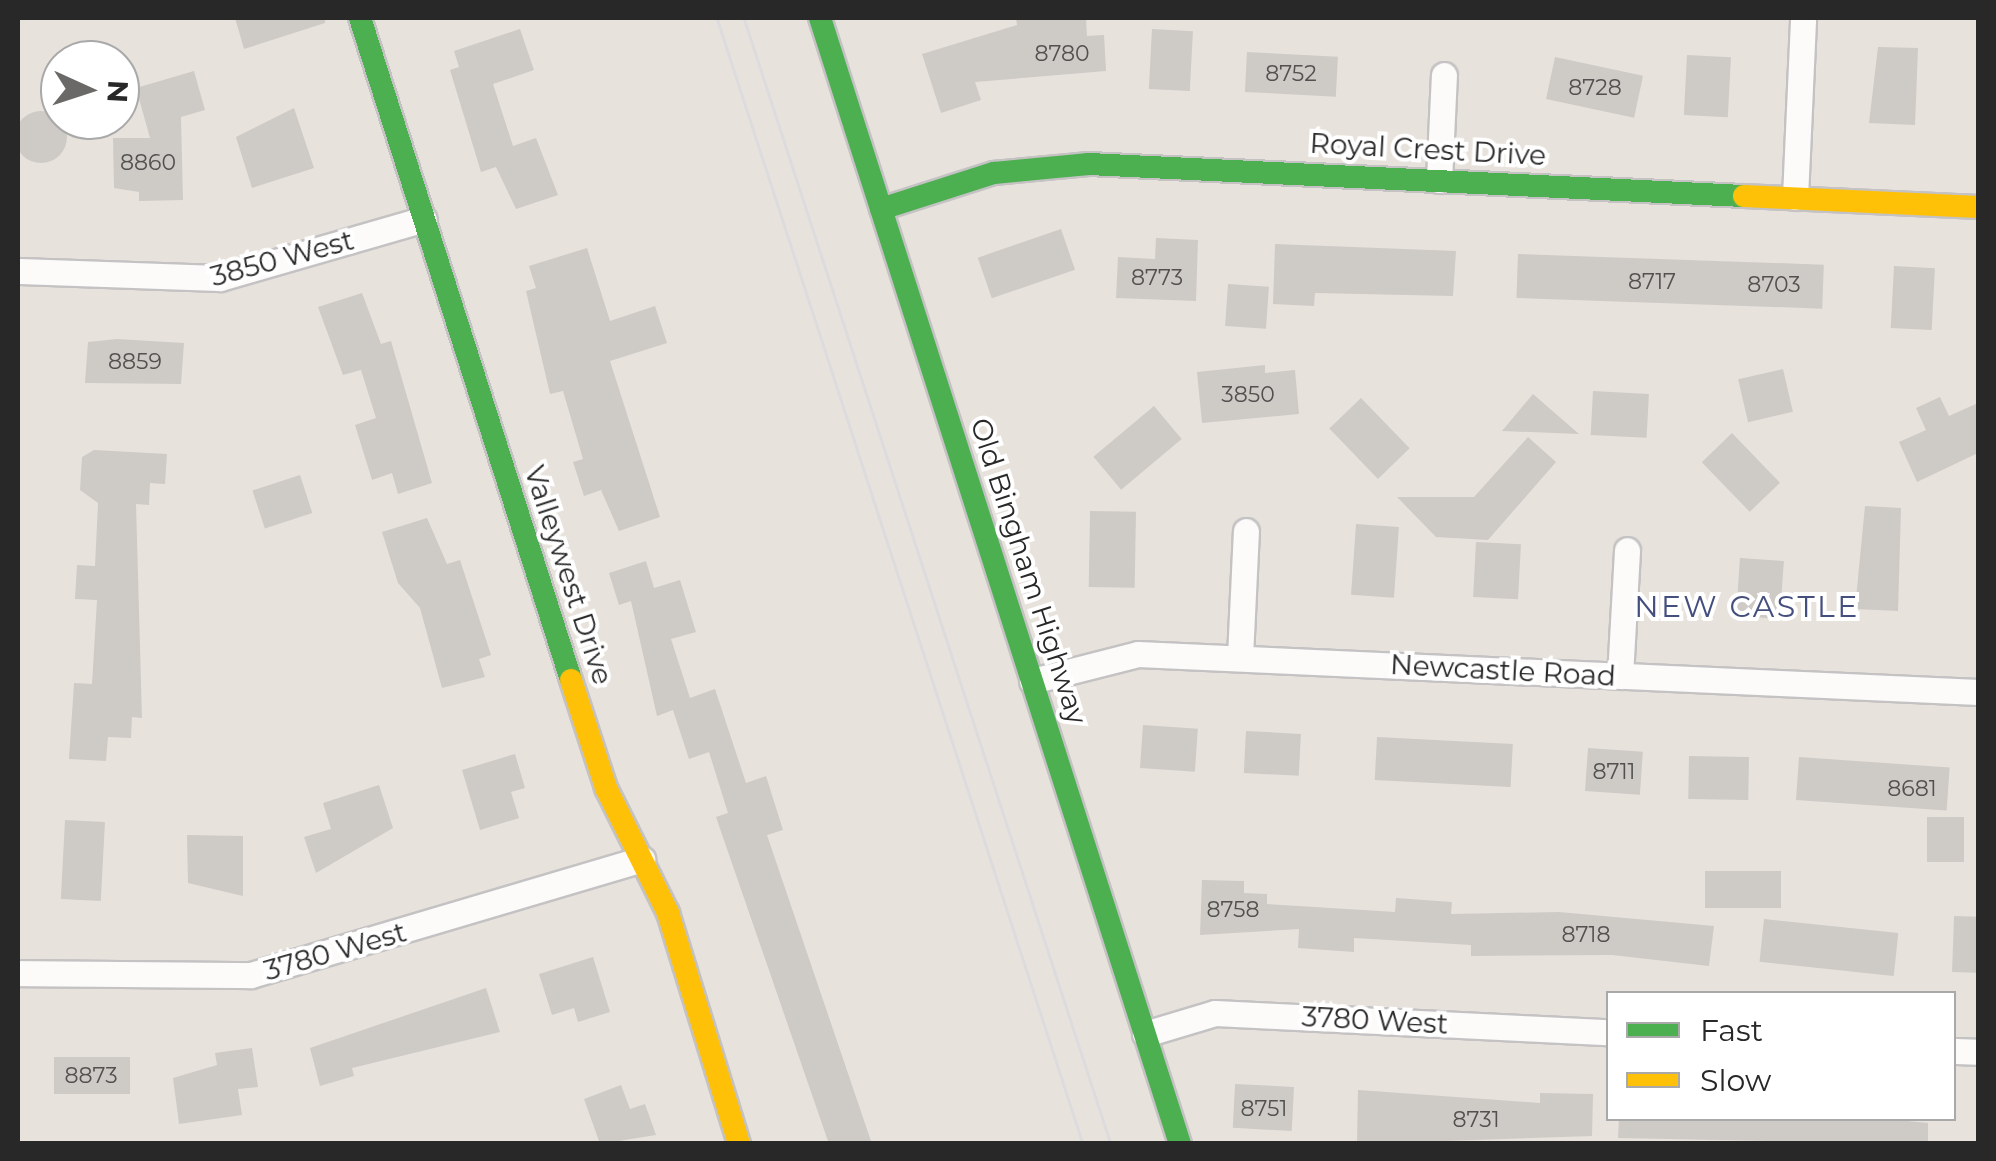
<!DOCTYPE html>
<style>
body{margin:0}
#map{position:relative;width:1996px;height:1161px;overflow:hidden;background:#e8e2dc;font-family:Montserrat,sans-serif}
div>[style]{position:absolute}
.building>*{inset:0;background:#cecac6;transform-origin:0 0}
.round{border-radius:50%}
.roads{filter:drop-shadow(2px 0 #c4c2c3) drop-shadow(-2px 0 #c4c2c3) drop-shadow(0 2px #c4c2c3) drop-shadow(0 -2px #c4c2c3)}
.street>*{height:25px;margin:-12.5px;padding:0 12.5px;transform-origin:12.5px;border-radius:12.5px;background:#fcfbfa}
.fast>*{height:22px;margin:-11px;padding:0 11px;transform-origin:11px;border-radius:11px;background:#4caf50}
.slow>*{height:22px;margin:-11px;padding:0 11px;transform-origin:11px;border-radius:11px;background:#ffc107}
.tram>*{height:2.5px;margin:-1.25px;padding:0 1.25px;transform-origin:1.25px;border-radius:1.25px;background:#dcdcde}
span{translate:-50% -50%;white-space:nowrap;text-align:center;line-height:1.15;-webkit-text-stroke:8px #fff;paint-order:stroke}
.number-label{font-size:22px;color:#525150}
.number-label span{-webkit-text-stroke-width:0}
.street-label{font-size:28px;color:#282828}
.neighbourhood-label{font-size:30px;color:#454f7d;letter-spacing:2.5px}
.frame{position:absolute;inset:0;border:20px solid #282828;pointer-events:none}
.legend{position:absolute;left:1606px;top:991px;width:350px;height:130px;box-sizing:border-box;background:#fff;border:2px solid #a9a9a9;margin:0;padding:12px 18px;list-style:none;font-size:30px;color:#282828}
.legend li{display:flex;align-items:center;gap:20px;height:50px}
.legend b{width:50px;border:2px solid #a9a9a9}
.north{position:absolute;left:40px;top:40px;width:100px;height:100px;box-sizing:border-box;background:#fff;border:2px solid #a9a9a9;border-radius:50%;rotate:93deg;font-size:28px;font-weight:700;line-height:40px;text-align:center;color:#282828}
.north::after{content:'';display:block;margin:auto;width:35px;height:45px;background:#6b6967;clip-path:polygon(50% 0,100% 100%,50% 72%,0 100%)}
</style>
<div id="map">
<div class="building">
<i style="clip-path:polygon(235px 18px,325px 18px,325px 23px,244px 49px)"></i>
<i style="clip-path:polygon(1016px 18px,1086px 18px,1087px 36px,1104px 35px,1106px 71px,975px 82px,981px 100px,941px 113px,922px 54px,1017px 25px)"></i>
<i style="clip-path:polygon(520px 29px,534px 70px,493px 84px,513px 146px,536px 138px,558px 195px,516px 209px,496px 167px,481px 172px,450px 70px,459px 67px,454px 51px)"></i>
<i style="left:1152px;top:29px;width:41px;height:60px;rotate:3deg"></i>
<i style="clip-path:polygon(1878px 47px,1918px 48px,1915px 125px,1869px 123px)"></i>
<i style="left:1247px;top:52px;width:91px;height:40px;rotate:3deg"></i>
<i style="left:1687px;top:55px;width:44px;height:60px;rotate:3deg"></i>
<i style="left:1555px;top:57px;width:90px;height:43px;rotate:12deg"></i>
<i style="clip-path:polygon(194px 71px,205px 110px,181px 117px,183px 200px,139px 201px,139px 192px,114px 188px,113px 138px,150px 138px,136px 88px)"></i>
<i style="clip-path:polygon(294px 108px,314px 168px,252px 188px,236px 137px)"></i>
<i class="round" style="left:15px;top:111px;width:52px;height:52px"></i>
<i style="left:1061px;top:229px;width:43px;height:88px;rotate:71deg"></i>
<i style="clip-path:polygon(1156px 238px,1198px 240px,1196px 301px,1116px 298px,1118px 257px,1155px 259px)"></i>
<i style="clip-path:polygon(1275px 244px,1456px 251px,1453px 296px,1315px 293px,1314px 306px,1273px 304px)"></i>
<i style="clip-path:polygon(587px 248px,610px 321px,655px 306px,667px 343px,610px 361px,660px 517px,619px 531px,601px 490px,584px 496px,573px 462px,583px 459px,563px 391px,550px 394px,526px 291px,536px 288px,529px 266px)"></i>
<i style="left:1518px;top:254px;width:306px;height:44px;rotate:2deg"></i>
<i style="left:1894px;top:266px;width:41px;height:62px;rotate:3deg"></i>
<i style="left:1228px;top:284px;width:41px;height:42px;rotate:4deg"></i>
<i style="clip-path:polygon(362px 293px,381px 344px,391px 341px,432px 483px,398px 494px,392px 473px,372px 480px,355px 425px,376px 418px,361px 370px,343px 375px,318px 307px)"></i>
<i style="clip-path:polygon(117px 339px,184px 343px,181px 384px,85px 383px,88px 342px)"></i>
<i style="clip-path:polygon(1265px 365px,1265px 373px,1295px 370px,1299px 414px,1202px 423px,1197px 372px)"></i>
<i style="left:1783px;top:369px;width:44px;height:46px;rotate:77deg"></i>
<i style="left:1593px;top:391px;width:56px;height:44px;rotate:3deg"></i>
<i style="clip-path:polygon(1533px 394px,1579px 434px,1502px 431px)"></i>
<i style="clip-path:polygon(1940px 397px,1949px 416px,1978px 403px,1978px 453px,1917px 482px,1899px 442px,1926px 430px,1916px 408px)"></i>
<i style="left:1361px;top:398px;width:70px;height:44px;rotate:46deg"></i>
<i style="left:1154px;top:406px;width:43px;height:79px;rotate:50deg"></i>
<i style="left:1732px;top:433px;width:69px;height:42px;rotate:46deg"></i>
<i style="clip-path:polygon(1528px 437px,1556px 462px,1488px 540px,1436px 537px,1397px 497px,1474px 497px)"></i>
<i style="clip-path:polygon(94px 450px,167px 454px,165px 484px,150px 483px,149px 505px,136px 504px,142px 718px,132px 717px,131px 738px,108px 737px,106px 761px,69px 759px,74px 683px,92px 684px,97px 600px,75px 599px,77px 565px,95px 566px,98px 503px,80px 490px,82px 457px)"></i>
<i style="left:300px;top:475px;width:40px;height:50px;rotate:72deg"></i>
<i style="clip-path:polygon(1865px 506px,1901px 508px,1898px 611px,1855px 609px)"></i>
<i style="left:1090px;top:511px;width:46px;height:76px;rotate:1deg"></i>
<i style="clip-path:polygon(427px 518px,447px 564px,460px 560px,491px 655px,479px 659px,485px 677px,442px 688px,420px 608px,398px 583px,382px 532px)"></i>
<i style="left:1356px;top:524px;width:43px;height:71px;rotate:4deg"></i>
<i style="left:1476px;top:542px;width:45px;height:55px;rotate:3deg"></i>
<i style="left:1740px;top:558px;width:44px;height:58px;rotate:4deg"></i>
<i style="clip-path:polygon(646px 561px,654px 588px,680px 580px,696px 632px,671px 639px,690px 698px,715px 689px,746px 783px,766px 776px,783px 830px,767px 835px,872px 1144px,829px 1144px,716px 817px,728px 813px,709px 752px,689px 759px,673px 710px,657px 716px,631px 601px,619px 605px,609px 573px)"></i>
<i style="left:1143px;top:725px;width:55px;height:43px;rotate:4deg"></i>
<i style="left:1246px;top:731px;width:55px;height:42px;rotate:3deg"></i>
<i style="left:1377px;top:737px;width:136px;height:43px;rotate:3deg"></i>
<i style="left:1588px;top:748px;width:55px;height:43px;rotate:4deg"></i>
<i style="clip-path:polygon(515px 754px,525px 788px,511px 792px,519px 818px,480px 830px,462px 770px)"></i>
<i style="left:1689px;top:756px;width:60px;height:43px;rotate:1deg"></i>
<i style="left:1799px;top:757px;width:151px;height:43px;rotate:4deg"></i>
<i style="clip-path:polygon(379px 785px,393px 828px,316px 873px,304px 837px,331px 829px,323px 803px)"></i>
<i style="left:1927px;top:817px;width:37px;height:45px"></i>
<i style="left:65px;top:820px;width:40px;height:79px;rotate:3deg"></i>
<i style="clip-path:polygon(187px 835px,243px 836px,243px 896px,188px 883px)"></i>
<i style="left:1705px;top:871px;width:76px;height:37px"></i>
<i style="clip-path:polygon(1202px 880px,1244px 881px,1244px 893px,1267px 894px,1267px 904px,1395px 912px,1396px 898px,1452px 902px,1451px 914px,1559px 912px,1714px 926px,1709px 966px,1612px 955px,1471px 956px,1471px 945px,1354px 938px,1354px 952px,1298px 948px,1299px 929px,1200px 935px)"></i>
<i style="left:1954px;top:916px;width:24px;height:56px;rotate:2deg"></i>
<i style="left:1764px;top:919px;width:135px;height:43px;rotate:6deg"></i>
<i style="clip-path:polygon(593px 957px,610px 1012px,578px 1022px,574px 1008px,552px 1015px,539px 974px)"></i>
<i style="clip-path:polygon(486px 988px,500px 1032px,352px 1068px,354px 1076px,320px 1086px,310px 1048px)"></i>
<i style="clip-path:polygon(252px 1048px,258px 1087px,238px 1089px,242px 1115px,179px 1124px,173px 1078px,217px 1065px,215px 1053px)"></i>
<i style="left:54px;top:1057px;width:76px;height:37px"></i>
<i style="clip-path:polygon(621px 1085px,630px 1109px,645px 1104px,656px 1135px,600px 1144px,584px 1099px)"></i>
<i style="left:1294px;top:1087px;width:44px;height:59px;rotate:93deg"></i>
<i style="clip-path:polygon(1358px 1090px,1540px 1103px,1540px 1093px,1593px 1094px,1592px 1136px,1357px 1144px)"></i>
<i style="clip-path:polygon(1619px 1118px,1876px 1118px,1928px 1123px,1928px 1144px,1618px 1138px)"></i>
</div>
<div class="roads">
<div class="street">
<i style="left:1439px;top:180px;width:105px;rotate:-87.3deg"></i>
<i style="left:1795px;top:197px;width:179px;rotate:-87.4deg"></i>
<i style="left:18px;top:271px;width:202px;rotate:2deg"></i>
<i style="left:220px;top:278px;width:212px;rotate:-16.1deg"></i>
<i style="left:1240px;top:657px;width:126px;rotate:-87.3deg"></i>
<i style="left:1620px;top:676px;width:126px;rotate:-86.8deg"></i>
<i style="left:1032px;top:681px;width:109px;rotate:-14.3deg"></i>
<i style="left:1138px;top:654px;width:841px;rotate:2.59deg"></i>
<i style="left:18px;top:973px;width:233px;rotate:0.5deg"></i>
<i style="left:251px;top:975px;width:408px;rotate:-16.5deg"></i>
<i style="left:1145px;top:1034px;width:73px;rotate:-16.7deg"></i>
<i style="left:1215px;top:1013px;width:393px;rotate:2.8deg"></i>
<i style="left:1954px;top:1051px;width:24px;rotate:2deg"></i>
</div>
<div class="fast">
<i style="left:360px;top:18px;width:695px;rotate:72.32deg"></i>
<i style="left:820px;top:18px;width:1182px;rotate:72.27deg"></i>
<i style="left:881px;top:209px;width:119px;rotate:-17.7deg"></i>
<i style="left:994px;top:173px;width:95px;rotate:-5.4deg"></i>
<i style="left:1089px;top:164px;width:656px;rotate:2.8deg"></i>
</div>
<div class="slow">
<i style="left:1744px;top:196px;width:234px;rotate:2.7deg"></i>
<i style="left:571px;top:680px;width:114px;rotate:72deg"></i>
<i style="left:606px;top:788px;width:140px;rotate:63.6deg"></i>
<i style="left:668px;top:913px;width:242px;rotate:72.9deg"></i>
</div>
</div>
<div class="tram">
<i style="left:717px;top:18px;width:1184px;rotate:71.99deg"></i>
<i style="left:744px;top:18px;width:1184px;rotate:71.95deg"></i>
</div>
<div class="number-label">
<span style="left:1062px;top:54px">8780</span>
<span style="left:1291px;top:74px">8752</span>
<span style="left:1595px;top:88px">8728</span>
<span style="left:148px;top:163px">8860</span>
<span style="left:1157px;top:278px">8773</span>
<span style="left:1652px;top:282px">8717</span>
<span style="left:1774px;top:285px">8703</span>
<span style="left:135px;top:362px">8859</span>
<span style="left:1248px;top:395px">3850</span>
<span style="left:1614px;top:772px">8711</span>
<span style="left:1912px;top:789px">8681</span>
<span style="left:1233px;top:910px">8758</span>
<span style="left:1586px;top:935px">8718</span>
<span style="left:91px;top:1076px">8873</span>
<span style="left:1264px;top:1109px">8751</span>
<span style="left:1476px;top:1120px">8731</span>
</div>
<div class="street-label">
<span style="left:1428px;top:149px;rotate:3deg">Royal Crest Drive</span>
<span style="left:282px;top:258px;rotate:-15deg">3850 West</span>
<span style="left:1029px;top:571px;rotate:72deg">Old Bingham Highway</span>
<span style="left:569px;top:575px;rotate:72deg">Valleywest Drive</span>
<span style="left:1503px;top:670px;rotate:3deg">Newcastle Road</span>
<span style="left:335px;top:951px;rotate:-16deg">3780 West</span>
<span style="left:1375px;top:1020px;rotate:3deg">3780 West</span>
</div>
<div class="neighbourhood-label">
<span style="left:1747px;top:607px">NEW CASTLE</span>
</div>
<div class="frame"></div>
<ul class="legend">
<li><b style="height:12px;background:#4caf50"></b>Fast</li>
<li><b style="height:12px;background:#ffc107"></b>Slow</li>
</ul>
<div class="north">N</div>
</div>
